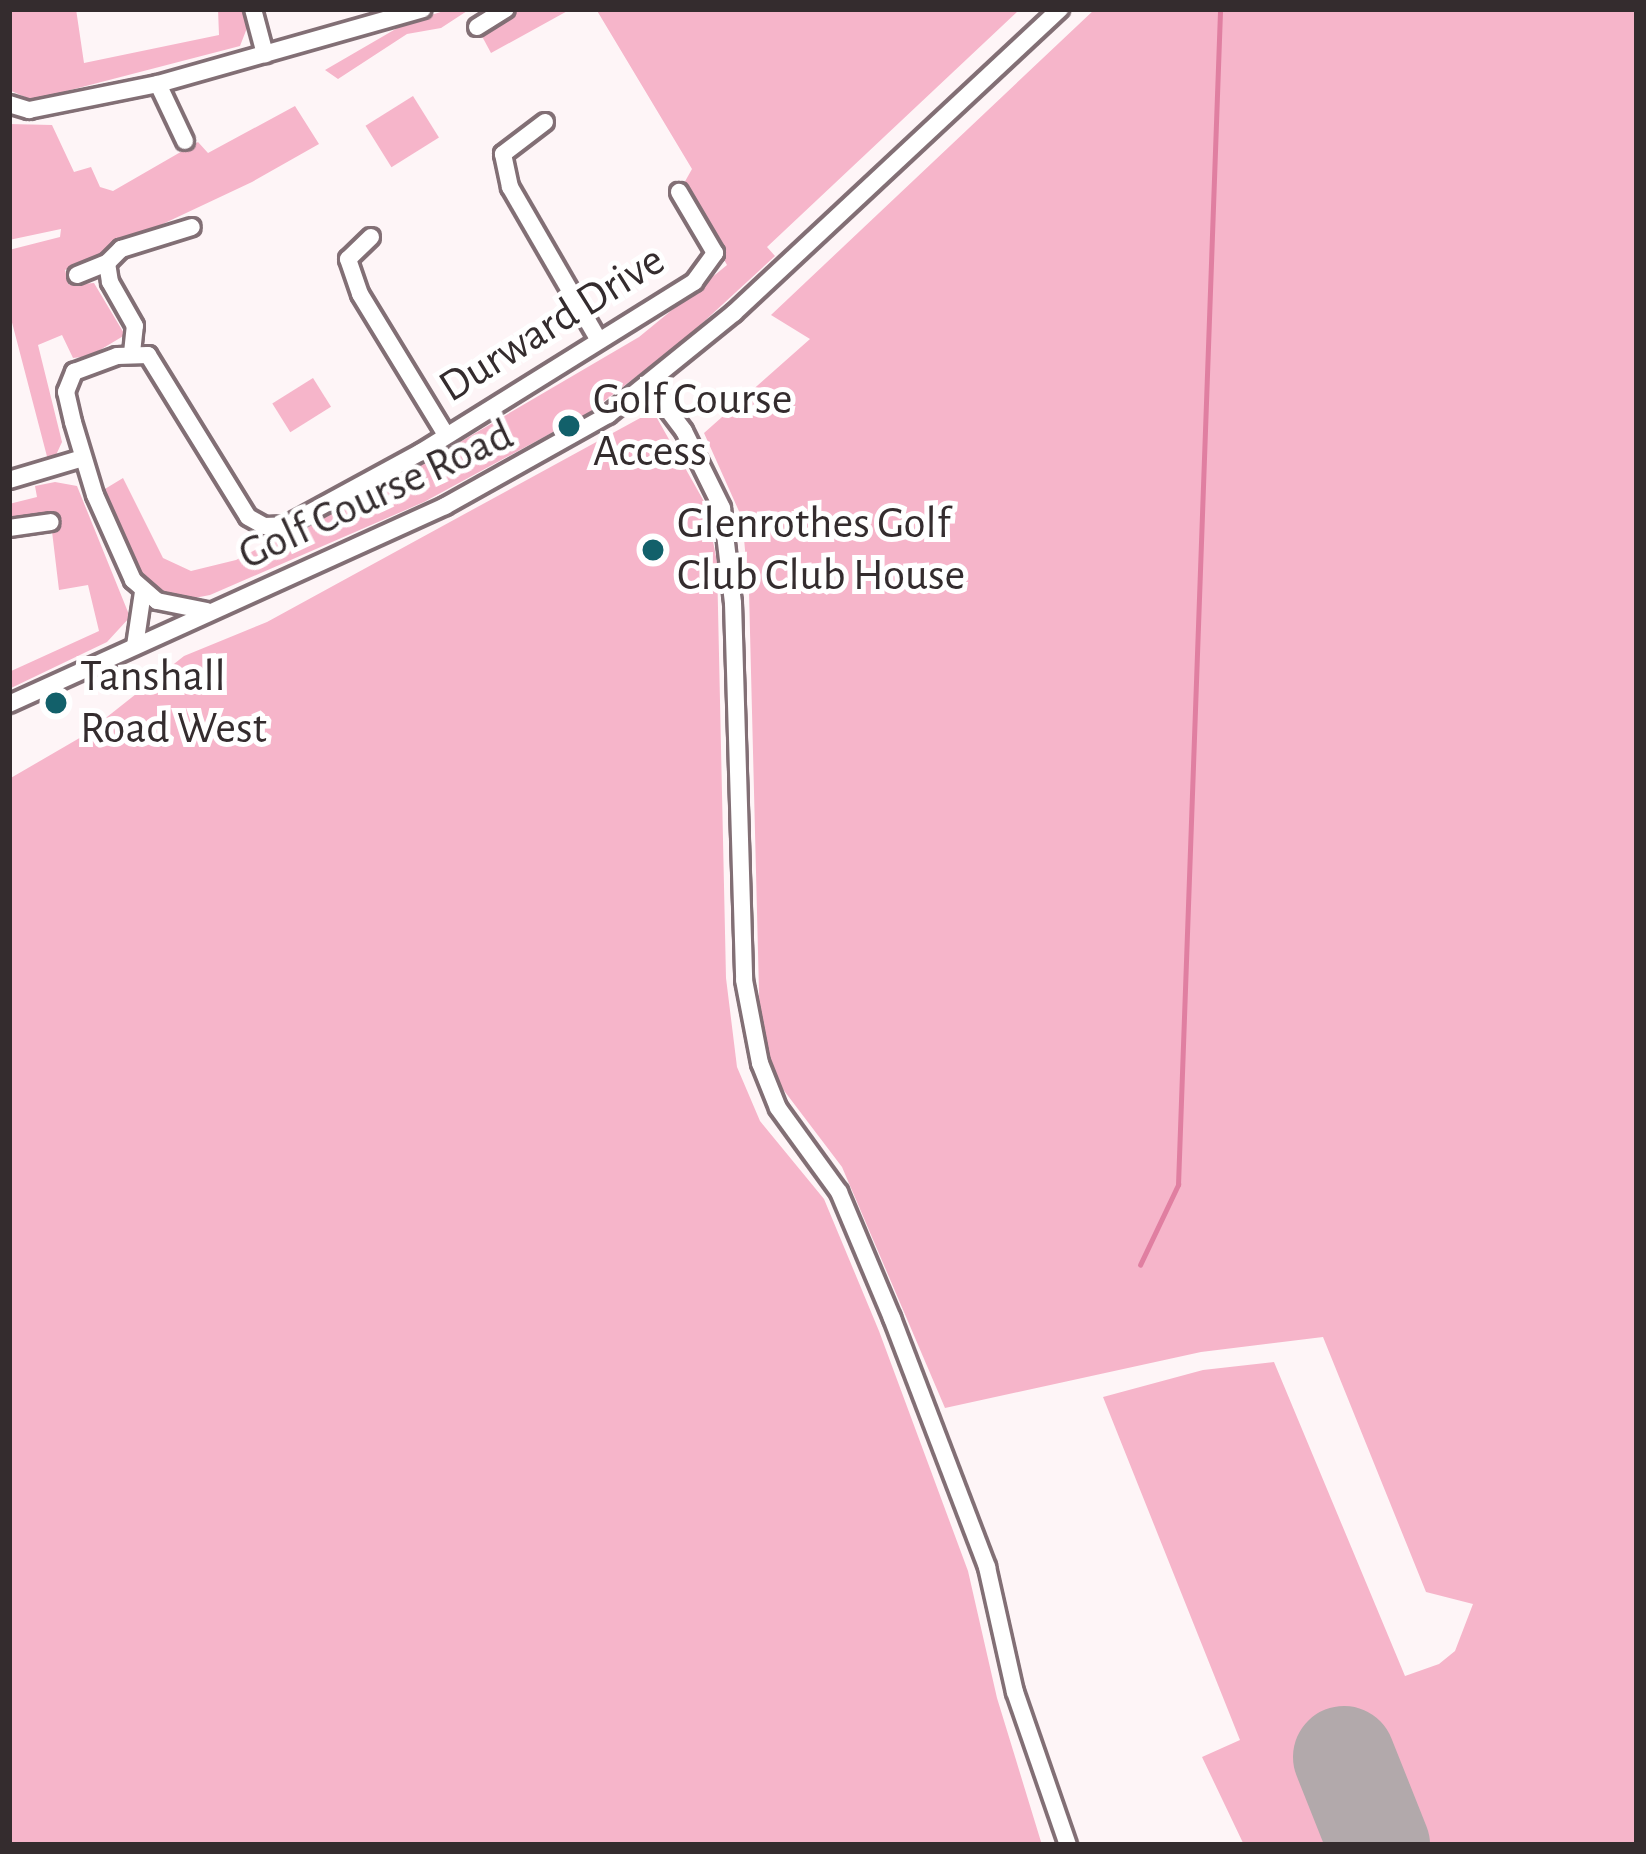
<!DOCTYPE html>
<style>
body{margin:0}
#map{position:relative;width:1646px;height:1854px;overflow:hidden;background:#fef5f7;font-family:"Alegreya Sans",sans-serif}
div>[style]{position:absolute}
.green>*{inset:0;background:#f6b5ca;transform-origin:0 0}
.stream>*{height:4.5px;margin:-2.25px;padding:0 2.25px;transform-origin:2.25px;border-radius:2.25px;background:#e07fa1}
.taxiway>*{height:42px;margin:-21px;padding:0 21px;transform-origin:21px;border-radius:21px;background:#b2a9ab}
.runway>*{height:102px;margin:-51px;padding:0 51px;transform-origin:51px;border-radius:51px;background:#b2a9ab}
.roads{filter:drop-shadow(3px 0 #826f75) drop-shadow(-3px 0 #826f75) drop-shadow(0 3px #826f75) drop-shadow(0 -3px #826f75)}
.minor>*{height:16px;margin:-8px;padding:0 8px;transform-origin:8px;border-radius:8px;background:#fff}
.dots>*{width:33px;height:33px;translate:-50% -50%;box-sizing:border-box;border:6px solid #fff;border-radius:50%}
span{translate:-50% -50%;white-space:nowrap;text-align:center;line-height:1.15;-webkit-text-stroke:10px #fff;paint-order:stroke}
.street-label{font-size:45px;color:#342c2e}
.poi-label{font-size:45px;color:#342c2e}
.left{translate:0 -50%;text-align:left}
.frame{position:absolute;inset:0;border:12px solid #342c2e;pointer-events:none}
</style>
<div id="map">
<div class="green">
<i style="clip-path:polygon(9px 9px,76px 9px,84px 63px,219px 35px,218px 9px,242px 9px,247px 28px,240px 46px,32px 100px,9px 90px)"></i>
<i style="clip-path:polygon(450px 9px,467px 11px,441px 28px,407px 34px,338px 79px,325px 70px,406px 23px)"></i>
<i style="clip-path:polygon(506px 9px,571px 9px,491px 53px,477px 27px)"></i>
<i style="clip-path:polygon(596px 9px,1020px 9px,767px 247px,775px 256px,684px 340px,590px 412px,424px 502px,210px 595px,184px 600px,145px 587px,95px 495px,123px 478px,163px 558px,191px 571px,236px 560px,443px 452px,639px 337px,727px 265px,683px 185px,692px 169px)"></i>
<i style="clip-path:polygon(1095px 9px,1637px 9px,1637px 1845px,1407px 1845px,1394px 1815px,1403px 1803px,1378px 1741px,1329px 1763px,1354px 1825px,1354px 1845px,1244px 1845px,1202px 1757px,1240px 1740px,1103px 1397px,1203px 1370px,1274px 1362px,1405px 1676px,1439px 1664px,1455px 1651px,1473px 1604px,1426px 1592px,1323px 1337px,1201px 1352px,945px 1408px,842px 1167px,779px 1084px,760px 1032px,749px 592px,742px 518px,704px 433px,810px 339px,771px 315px)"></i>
<i style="left:413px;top:96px;width:49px;height:56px;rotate:58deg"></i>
<i style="clip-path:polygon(295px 106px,319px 144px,252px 182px,65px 270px,69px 285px,94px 283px,125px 335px,90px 356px,73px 358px,62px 335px,38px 345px,62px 442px,50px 468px,9px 311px,9px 250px,60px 237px,61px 229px,9px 240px,9px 124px,52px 125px,74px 172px,91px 167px,100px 187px,113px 191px,198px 142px,208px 153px)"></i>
<i style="left:313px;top:378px;width:34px;height:48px;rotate:58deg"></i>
<i style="clip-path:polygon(653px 411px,706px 505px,717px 562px,726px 978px,737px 1067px,760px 1121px,824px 1199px,879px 1331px,968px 1571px,997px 1698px,1042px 1845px,9px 1845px,9px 779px,83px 736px,184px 656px,267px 622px)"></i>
<i style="clip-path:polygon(55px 482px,77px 486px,130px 617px,107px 642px,9px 689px,9px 672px,99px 631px,88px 585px,59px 590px,51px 523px,9px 528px,9px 504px,37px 497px,35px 486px)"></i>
</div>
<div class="stream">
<i style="left:1140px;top:1265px;width:89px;rotate:-64.6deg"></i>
<i style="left:1178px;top:1185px;width:1177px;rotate:-87.95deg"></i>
</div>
<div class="taxiway">
<i style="left:1365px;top:1845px;width:31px;rotate:-88deg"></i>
</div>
<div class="runway">
<i style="left:1344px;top:1757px;width:95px;rotate:68.3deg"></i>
</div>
<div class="roads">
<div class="minor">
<i style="left:253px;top:9px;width:47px;rotate:75.1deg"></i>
<i style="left:477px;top:27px;width:34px;rotate:-32deg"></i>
<i style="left:158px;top:84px;width:63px;rotate:64.7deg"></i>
<i style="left:9px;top:104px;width:21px;rotate:17deg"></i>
<i style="left:29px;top:110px;width:132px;rotate:-11.4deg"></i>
<i style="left:158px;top:84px;width:275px;rotate:-15.8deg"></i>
<i style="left:545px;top:122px;width:53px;rotate:142.7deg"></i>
<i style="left:503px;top:154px;width:34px;rotate:78deg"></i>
<i style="left:510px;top:187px;width:176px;rotate:59.9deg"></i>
<i style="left:371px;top:237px;width:32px;rotate:136deg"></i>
<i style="left:348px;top:259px;width:37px;rotate:71deg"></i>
<i style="left:360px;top:294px;width:163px;rotate:58.6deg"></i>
<i style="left:77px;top:275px;width:32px;rotate:-22deg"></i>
<i style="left:132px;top:353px;width:27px;rotate:-84deg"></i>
<i style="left:135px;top:326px;width:51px;rotate:-119.6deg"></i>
<i style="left:110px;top:282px;width:19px;rotate:-99deg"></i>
<i style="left:107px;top:263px;width:20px;rotate:-45deg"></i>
<i style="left:121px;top:249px;width:74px;rotate:-17.2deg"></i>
<i style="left:650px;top:386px;width:56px;rotate:52.9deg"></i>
<i style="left:684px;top:431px;width:86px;rotate:63.7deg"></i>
<i style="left:722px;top:508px;width:96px;rotate:83.4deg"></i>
<i style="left:733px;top:603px;width:377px;rotate:88.3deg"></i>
<i style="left:744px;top:980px;width:85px;rotate:79.1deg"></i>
<i style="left:760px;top:1063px;width:48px;rotate:68.2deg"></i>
<i style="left:778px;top:1108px;width:104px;rotate:54deg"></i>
<i style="left:839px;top:1192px;width:137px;rotate:67.2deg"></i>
<i style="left:892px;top:1318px;width:267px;rotate:69.1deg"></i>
<i style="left:987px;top:1567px;width:128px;rotate:77.4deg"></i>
<i style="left:1015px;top:1692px;width:162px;rotate:70.9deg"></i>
<i style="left:9px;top:480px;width:77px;rotate:-16.6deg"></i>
<i style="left:9px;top:528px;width:42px;rotate:-8.1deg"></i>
<i style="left:207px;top:611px;width:51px;rotate:-168.7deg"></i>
<i style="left:157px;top:601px;width:32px;rotate:-139deg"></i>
<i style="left:133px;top:580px;width:93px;rotate:-114.1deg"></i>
<i style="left:95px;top:495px;width:76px;rotate:-106.8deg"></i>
<i style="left:73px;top:422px;width:31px;rotate:-103deg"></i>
<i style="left:66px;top:392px;width:22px;rotate:-68deg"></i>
<i style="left:74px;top:372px;width:46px;rotate:-20.4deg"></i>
<i style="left:117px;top:356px;width:31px;rotate:-2deg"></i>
<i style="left:148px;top:355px;width:190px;rotate:58.3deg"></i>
<i style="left:248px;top:517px;width:18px;rotate:29deg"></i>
<i style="left:264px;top:526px;width:23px;rotate:-2deg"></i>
<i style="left:287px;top:525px;width:153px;rotate:-28.6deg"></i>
<i style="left:421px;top:452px;width:322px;rotate:-31.9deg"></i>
<i style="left:694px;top:282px;width:36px;rotate:-54deg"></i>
<i style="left:715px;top:253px;width:71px;rotate:-120.5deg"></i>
<i style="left:135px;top:646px;width:55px;rotate:-81.6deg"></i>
<i style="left:9px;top:704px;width:479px;rotate:-24.4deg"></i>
<i style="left:445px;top:506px;width:187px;rotate:-29.2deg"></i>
<i style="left:608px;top:415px;width:162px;rotate:-39deg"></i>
<i style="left:734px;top:313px;width:446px;rotate:-43deg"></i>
</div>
</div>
<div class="dots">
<i style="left:569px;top:426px;background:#12606a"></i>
<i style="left:653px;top:550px;background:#12606a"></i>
<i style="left:56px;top:703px;background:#12606a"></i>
</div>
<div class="street-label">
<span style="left:552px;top:324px;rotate:-32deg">Durward Drive</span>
<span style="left:376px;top:495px;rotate:-25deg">Golf Course Road</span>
</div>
<div class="poi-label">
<span class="left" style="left:593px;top:426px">Golf Course<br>Access</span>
<span class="left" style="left:677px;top:550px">Glenrothes Golf<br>Club Club House</span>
<span class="left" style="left:80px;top:703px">Tanshall<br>Road West</span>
</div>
<div class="frame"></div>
</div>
